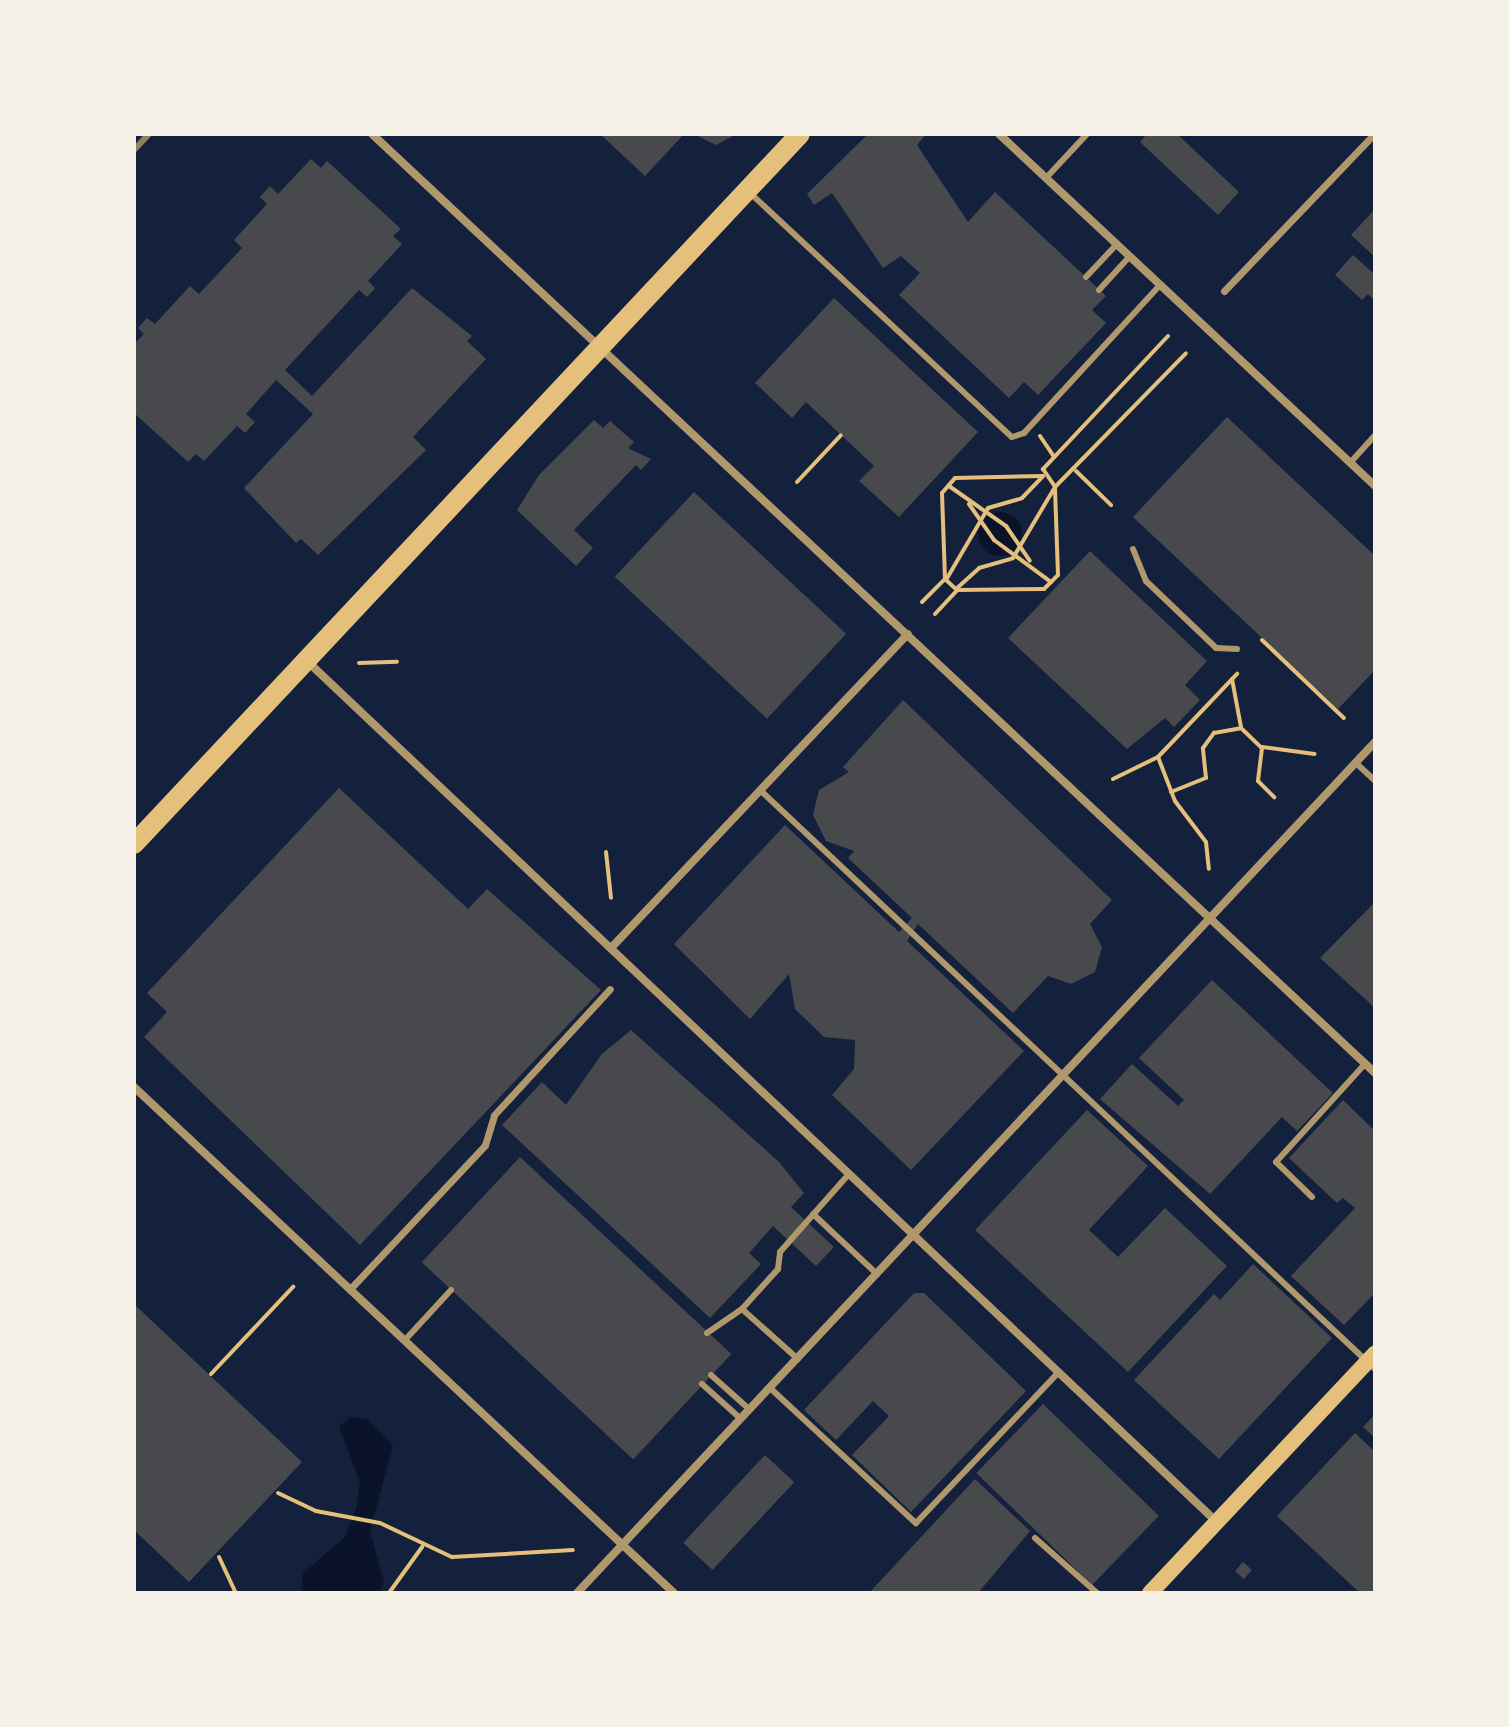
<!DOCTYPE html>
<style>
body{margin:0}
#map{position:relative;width:1509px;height:1727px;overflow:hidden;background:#14213d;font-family:Ubuntu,sans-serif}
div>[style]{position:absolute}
.water>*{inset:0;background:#0b132b}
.round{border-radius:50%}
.building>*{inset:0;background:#48494c;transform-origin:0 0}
.path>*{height:4px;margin:-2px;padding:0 2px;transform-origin:2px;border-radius:2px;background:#e5c07b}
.service>*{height:6px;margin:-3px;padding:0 3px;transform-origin:3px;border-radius:3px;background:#b1986c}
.pedestrian>*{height:7px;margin:-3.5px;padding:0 3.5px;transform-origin:3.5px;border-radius:3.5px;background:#b1986c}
.minor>*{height:8px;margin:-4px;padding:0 4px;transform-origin:4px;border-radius:4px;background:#b1986c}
.secondary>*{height:16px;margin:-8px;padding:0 8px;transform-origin:8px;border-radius:8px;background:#e5c07b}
.primary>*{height:20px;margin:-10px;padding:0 10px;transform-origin:10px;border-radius:10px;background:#e5c07b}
.rail>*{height:6px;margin:-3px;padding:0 3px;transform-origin:3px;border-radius:3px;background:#918062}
span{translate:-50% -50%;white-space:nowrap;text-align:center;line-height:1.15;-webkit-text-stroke:8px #f6f1e7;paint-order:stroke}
.frame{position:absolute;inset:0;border:136px solid #f6f1e7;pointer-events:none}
</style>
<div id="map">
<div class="water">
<i class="round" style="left:978px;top:512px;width:44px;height:44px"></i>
<i style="clip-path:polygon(351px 1417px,367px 1419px,393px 1446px,370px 1531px,384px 1582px,379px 1593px,301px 1593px,303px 1573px,345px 1537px,356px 1508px,360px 1483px,339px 1426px)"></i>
</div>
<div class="building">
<i style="clip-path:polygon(600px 134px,684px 134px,645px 176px)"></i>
<i style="clip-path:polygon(694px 134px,737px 134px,716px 145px)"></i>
<i style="clip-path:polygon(868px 134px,926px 134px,917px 145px,968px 222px,995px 192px,1106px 296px,1092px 310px,1106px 323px,1038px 395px,1024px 382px,1009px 398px,899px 295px,920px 273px,901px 256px,883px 268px,832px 193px,814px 205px,807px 194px)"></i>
<i style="clip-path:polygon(1147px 134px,1177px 134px,1239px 192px,1218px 215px,1140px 142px)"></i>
<i style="clip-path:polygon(311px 159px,321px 168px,327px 161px,401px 229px,393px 236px,402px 244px,368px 281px,375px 288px,367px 297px,359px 290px,285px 370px,312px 396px,412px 288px,472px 336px,467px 341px,486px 359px,413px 437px,426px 450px,318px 555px,301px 539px,296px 543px,244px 488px,313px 414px,276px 380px,246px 414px,255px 422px,245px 433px,237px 426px,204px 461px,196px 454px,188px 462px,134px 413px,134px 344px,144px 334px,138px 328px,147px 318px,155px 324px,190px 286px,199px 294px,242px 248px,234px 240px,267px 204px,260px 197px,270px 186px,278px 194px)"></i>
<i style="clip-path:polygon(1375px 209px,1375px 257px,1351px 235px)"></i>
<i style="clip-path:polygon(1353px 255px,1375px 275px,1375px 301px,1368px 294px,1362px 300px,1335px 275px)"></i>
<i style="clip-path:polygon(834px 298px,978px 432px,899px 517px,859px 481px,874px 466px,806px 402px,792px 418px,755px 383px)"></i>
<i style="clip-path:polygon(1227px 417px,1375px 556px,1375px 670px,1338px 709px,1133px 517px)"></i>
<i style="clip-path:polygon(594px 420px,603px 428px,610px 421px,634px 442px,628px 448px,651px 459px,641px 470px,636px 465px,574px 530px,593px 548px,576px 566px,517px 510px,539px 475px)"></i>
<i style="left:694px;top:492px;width:208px;height:116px;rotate:43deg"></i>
<i style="clip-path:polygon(1090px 551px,1207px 661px,1185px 685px,1200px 700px,1174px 727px,1165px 718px,1127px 749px,1008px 638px)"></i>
<i style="clip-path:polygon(903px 700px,1112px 900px,1090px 924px,1102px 947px,1095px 972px,1071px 984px,1048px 976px,1013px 1013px,918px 924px,907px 941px,1024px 1051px,911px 1170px,832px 1095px,854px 1069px,855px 1040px,824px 1037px,795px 1009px,789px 974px,750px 1019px,674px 944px,785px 825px,899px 932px,912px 918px,848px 858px,854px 851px,826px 841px,813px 815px,819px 790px,849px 772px,843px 767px)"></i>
<i style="clip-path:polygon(339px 788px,468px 909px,487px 889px,601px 990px,360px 1245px,144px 1037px,167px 1012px,147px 993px)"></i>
<i style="clip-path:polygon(1375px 902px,1375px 1008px,1320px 958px)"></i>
<i style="clip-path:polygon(1212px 980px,1333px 1093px,1297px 1131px,1282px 1117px,1210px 1194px,1100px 1099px,1132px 1064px,1178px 1106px,1184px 1100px,1139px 1058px)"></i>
<i style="clip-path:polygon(631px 1030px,779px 1162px,804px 1193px,791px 1207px,834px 1247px,816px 1266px,773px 1226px,749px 1253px,761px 1264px,710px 1318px,502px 1125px,542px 1082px,566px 1105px,602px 1054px)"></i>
<i style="clip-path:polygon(1343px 1100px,1375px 1131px,1375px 1293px,1344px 1325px,1291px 1276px,1355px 1208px,1343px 1198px,1337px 1203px,1289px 1158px)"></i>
<i style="clip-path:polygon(1087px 1110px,1148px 1166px,1089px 1230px,1118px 1257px,1165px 1208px,1227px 1266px,1128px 1372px,975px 1230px)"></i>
<i style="left:520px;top:1157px;width:289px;height:144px;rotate:43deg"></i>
<i style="clip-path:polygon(1253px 1264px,1332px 1338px,1219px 1459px,1134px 1380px,1214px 1294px,1220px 1300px)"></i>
<i style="clip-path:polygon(914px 1293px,924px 1293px,1026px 1391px,911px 1512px,852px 1455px,889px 1416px,873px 1401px,836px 1440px,804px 1410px)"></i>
<i style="clip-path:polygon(134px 1304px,302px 1462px,189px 1582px,134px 1530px)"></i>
<i style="left:1043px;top:1404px;width:161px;height:96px;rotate:44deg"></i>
<i style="clip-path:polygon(1375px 1414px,1375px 1438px,1363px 1427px)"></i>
<i style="clip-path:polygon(1355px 1433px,1375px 1452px,1375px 1593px,1360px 1593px,1277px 1516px)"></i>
<i style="left:765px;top:1455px;width:40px;height:120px;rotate:43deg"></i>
<i style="clip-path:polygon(975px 1479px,1030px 1531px,978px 1593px,869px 1593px)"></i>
<i style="left:1243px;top:1562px;width:12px;height:12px;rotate:42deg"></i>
</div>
<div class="path">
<i style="left:1168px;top:336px;width:183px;rotate:133.2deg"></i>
<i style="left:1043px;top:469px;width:22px;rotate:56deg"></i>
<i style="left:1055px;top:487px;width:187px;rotate:-45.6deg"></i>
<i style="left:1040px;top:436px;width:25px;rotate:56deg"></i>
<i style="left:1076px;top:471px;width:49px;rotate:44.2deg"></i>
<i style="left:797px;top:482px;width:64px;rotate:-46.9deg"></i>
<i style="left:949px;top:486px;width:70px;rotate:35.1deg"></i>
<i style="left:1006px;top:526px;width:42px;rotate:55.6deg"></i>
<i style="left:969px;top:504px;width:44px;rotate:55.2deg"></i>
<i style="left:994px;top:540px;width:71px;rotate:36.4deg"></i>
<i style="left:945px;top:579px;width:16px;rotate:43deg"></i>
<i style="left:957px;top:590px;width:87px;rotate:-0.7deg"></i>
<i style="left:1044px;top:589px;width:20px;rotate:-45deg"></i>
<i style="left:1058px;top:575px;width:88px;rotate:-92deg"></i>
<i style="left:946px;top:580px;width:83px;rotate:-59.7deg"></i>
<i style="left:988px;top:508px;width:35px;rotate:-16deg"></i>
<i style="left:1022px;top:498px;width:30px;rotate:-46deg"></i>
<i style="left:956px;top:589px;width:31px;rotate:-42deg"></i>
<i style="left:979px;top:568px;width:35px;rotate:-16deg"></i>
<i style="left:1013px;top:558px;width:82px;rotate:-59.4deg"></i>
<i style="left:922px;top:602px;width:33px;rotate:-45deg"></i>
<i style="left:945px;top:579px;width:86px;rotate:-92deg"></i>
<i style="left:942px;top:493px;width:20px;rotate:-49deg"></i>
<i style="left:955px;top:478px;width:88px;rotate:-1.3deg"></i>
<i style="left:935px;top:614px;width:33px;rotate:-47deg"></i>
<i style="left:1262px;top:640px;width:113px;rotate:43.6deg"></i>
<i style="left:359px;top:663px;width:38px;rotate:-2deg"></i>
<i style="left:1232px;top:679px;width:49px;rotate:79.4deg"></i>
<i style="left:1262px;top:747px;width:53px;rotate:7.5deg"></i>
<i style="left:1158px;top:757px;width:115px;rotate:-46.4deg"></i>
<i style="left:1113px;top:779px;width:50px;rotate:-26.1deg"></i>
<i style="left:1158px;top:757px;width:47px;rotate:68.9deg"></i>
<i style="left:1175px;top:801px;width:51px;rotate:52.9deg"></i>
<i style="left:1206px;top:842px;width:27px;rotate:84deg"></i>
<i style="left:1171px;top:792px;width:38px;rotate:-22deg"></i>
<i style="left:1206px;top:778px;width:30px;rotate:-96deg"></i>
<i style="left:1203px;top:748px;width:19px;rotate:-54deg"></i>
<i style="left:1214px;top:733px;width:27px;rotate:-10deg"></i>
<i style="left:1241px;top:728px;width:29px;rotate:44deg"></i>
<i style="left:1262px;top:748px;width:33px;rotate:97deg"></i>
<i style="left:1258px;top:781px;width:23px;rotate:45deg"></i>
<i style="left:606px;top:852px;width:46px;rotate:83.8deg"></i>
<i style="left:211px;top:1374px;width:120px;rotate:-46.7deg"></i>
<i style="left:278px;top:1493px;width:42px;rotate:25.3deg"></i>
<i style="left:316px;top:1511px;width:65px;rotate:10.6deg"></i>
<i style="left:380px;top:1523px;width:80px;rotate:25.3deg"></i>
<i style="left:452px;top:1557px;width:121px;rotate:-3.3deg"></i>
<i style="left:219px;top:1557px;width:40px;rotate:65deg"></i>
<i style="left:389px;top:1593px;width:57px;rotate:-54.3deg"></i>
</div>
<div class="service">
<i style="left:1046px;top:178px;width:60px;rotate:-47deg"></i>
<i style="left:749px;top:192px;width:359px;rotate:43deg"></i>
<i style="left:1012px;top:437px;width:13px;rotate:-18deg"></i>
<i style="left:1024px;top:433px;width:201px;rotate:-47.4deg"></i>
<i style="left:1086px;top:277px;width:45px;rotate:-46.8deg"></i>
<i style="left:1099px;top:290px;width:46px;rotate:-47.6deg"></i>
<i style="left:1350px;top:463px;width:38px;rotate:-48deg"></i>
<i style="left:1133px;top:549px;width:35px;rotate:68deg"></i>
<i style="left:1146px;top:581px;width:97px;rotate:43.7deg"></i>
<i style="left:1216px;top:648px;width:21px;rotate:3deg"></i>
<i style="left:1356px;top:763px;width:26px;rotate:43deg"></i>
<i style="left:760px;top:790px;width:845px;rotate:43.27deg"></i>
<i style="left:1312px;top:1197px;width:50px;rotate:-135.8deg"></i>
<i style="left:1276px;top:1162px;width:132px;rotate:-47.8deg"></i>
<i style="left:813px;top:1214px;width:88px;rotate:43.2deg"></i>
<i style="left:742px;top:1309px;width:75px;rotate:41.8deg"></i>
<i style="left:707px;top:1333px;width:42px;rotate:-34.4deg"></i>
<i style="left:742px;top:1309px;width:54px;rotate:-48deg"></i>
<i style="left:778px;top:1269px;width:17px;rotate:-83deg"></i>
<i style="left:780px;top:1252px;width:104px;rotate:-48.5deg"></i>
<i style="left:405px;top:1340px;width:68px;rotate:-47.4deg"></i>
<i style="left:711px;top:1375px;width:51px;rotate:41.8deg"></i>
<i style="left:702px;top:1384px;width:52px;rotate:41.9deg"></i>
<i style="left:770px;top:1388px;width:199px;rotate:42.8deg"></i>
<i style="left:916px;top:1523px;width:207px;rotate:-46.6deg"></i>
<i style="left:1035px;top:1538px;width:83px;rotate:41.6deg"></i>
</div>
<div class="pedestrian">
<i style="left:1224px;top:291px;width:217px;rotate:-46.3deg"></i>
<i style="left:350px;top:1289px;width:197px;rotate:-46.8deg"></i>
<i style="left:485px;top:1145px;width:31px;rotate:-73deg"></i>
<i style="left:494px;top:1115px;width:171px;rotate:-47.4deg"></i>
</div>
<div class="minor">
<i style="left:372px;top:134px;width:1374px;rotate:43.11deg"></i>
<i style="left:999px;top:134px;width:515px;rotate:43.11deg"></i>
<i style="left:307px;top:661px;width:1253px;rotate:43.42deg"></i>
<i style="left:611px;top:948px;width:432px;rotate:-46.6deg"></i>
<i style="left:134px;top:1087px;width:740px;rotate:43.14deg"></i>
<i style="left:577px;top:1593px;width:1167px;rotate:-46.84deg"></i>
</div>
<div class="secondary">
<i style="left:1150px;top:1593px;width:329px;rotate:-46.8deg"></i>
</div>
<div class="primary">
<i style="left:134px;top:844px;width:973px;rotate:-46.83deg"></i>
</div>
<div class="rail">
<i style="left:134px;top:150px;width:22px;rotate:-47deg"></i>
</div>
<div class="frame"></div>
</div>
